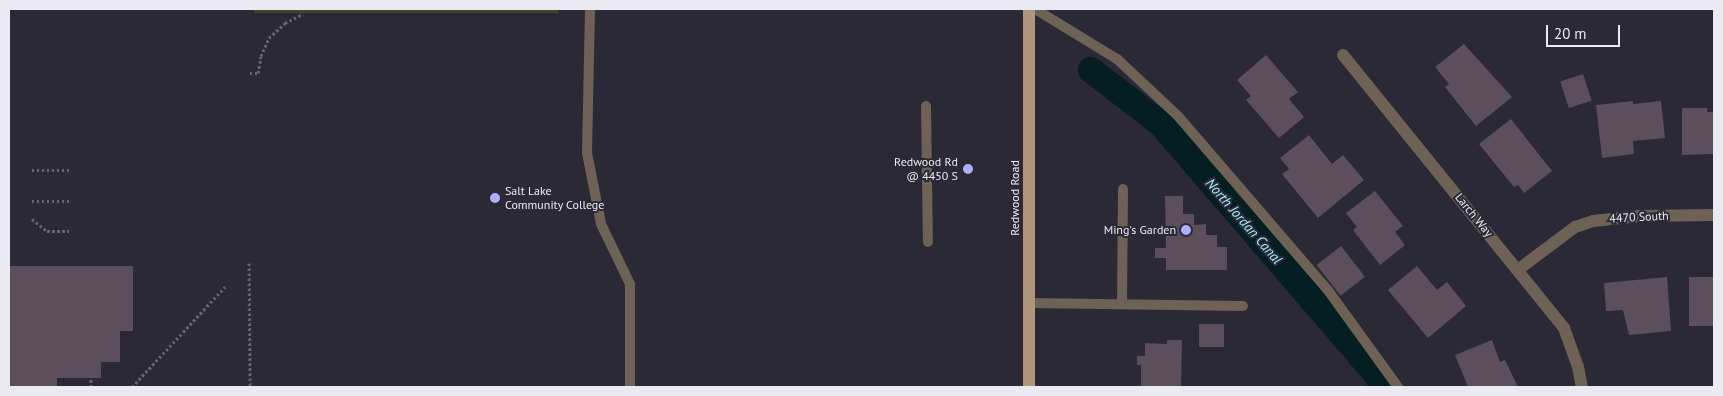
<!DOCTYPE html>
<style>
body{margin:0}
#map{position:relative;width:1723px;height:396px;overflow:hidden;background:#2b2936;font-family:"PT Sans",sans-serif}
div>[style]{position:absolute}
.green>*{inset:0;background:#3f452c;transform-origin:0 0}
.canal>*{height:26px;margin:-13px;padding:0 13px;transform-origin:13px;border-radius:13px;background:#041e22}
.building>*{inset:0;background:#5c4f5b;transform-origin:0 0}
.path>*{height:3px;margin-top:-1.5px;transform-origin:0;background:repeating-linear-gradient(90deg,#666470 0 2.5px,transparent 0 5px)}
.service>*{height:10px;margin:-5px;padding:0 5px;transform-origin:5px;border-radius:5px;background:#6e6155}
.minor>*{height:12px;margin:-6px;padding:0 6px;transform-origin:6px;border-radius:6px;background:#6e6155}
.primary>*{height:12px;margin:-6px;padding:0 6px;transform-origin:6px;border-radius:6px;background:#b0967d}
.dots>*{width:14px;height:14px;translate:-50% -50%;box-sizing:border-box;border:2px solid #2b2936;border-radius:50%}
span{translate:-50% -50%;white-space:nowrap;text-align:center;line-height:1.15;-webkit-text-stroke:4px #2b2936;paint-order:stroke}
.poi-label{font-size:12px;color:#ebeaf3}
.right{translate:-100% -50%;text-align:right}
.left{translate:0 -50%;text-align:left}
.street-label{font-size:12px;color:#ebeaf3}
.water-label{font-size:14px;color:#9af1fe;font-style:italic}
.frame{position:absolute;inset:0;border:10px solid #ebeaf3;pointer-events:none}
.scale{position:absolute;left:1546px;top:25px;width:74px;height:22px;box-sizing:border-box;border:2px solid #ebeaf3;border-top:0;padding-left:6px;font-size:15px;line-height:18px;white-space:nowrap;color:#ebeaf3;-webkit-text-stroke:4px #2b2936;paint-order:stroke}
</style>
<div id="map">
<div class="green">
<i style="left:254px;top:9px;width:304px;height:4px"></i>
</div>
<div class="canal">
<i style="left:1091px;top:70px;width:88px;rotate:37.6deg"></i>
<i style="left:1161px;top:124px;width:333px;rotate:49.3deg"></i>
<i style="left:1378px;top:376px;width:12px;rotate:70deg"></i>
</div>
<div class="building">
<i style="clip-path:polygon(1464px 44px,1512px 97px,1476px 126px,1445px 87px,1449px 84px,1435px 67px)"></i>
<i style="clip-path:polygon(1266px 55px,1298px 92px,1289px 99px,1304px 117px,1279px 138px,1246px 100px,1251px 96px,1237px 80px)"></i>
<i style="left:1583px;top:74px;width:28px;height:24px;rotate:72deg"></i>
<i style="clip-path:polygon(1633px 101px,1633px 104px,1661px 101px,1665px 138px,1633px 141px,1634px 154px,1602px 158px,1596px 105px)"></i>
<i style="clip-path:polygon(1682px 108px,1707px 108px,1707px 112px,1714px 112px,1714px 154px,1682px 155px)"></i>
<i style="clip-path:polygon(1511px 119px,1552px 171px,1524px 193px,1518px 185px,1514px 187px,1479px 144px)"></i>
<i style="clip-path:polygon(1309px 135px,1332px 164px,1343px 155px,1364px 180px,1318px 218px,1282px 174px,1289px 169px,1280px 158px)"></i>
<i style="clip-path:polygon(1375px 191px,1403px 226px,1395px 232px,1405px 245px,1380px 265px,1353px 230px,1357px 227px,1346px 213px)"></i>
<i style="clip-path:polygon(1165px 196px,1183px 196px,1183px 214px,1194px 214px,1194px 225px,1206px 224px,1206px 235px,1217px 235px,1217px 247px,1227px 247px,1227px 270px,1166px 270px,1166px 258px,1155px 258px,1155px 248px,1166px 248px)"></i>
<i style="left:1341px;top:246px;width:39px;height:31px;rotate:52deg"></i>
<i style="clip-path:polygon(9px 266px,133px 266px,133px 331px,120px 331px,120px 362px,101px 362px,101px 378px,57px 378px,57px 387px,9px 387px)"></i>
<i style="clip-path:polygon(1417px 266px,1437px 290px,1447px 282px,1466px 306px,1428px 338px,1388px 290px)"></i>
<i style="clip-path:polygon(1667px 277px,1671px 331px,1629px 335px,1623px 310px,1606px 311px,1604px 283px)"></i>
<i style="left:1689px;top:277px;width:25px;height:49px"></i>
<i style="left:1199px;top:324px;width:25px;height:23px"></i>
<i style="clip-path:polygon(1167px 340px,1182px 340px,1181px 387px,1141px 387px,1141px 365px,1137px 365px,1137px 356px,1145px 356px,1145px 343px,1167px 344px)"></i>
<i style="clip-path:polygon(1492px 340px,1500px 362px,1505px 360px,1518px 387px,1468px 387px,1455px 355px)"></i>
</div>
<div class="path">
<i style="left:250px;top:73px;width:8px"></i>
<i style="left:258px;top:73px;width:17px;rotate:-80deg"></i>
<i style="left:261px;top:56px;width:20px;rotate:-66deg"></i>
<i style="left:269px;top:38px;width:22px;rotate:-43deg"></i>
<i style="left:285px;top:23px;width:20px;rotate:-27deg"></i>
<i style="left:32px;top:170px;width:37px"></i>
<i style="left:32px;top:201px;width:37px"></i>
<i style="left:32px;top:219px;width:19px;rotate:39deg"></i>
<i style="left:47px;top:231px;width:22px"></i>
<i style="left:249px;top:263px;width:124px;rotate:89.5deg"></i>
<i style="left:91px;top:387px;width:9px;rotate:-90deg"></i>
<i style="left:132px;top:387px;width:137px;rotate:-47.1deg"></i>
</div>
<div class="service">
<i style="left:590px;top:9px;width:144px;rotate:91.2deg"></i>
<i style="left:587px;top:153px;width:72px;rotate:78.8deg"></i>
<i style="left:601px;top:224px;width:67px;rotate:64.2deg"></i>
<i style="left:630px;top:284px;width:103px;rotate:90deg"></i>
<i style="left:1035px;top:9px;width:96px;rotate:31.4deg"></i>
<i style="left:1117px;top:59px;width:83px;rotate:43.1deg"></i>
<i style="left:1178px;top:116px;width:228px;rotate:49.3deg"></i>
<i style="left:1327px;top:289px;width:121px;rotate:54.1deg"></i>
<i style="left:926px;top:106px;width:136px;rotate:89.2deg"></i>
<i style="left:1029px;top:303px;width:214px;rotate:0.8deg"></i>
<i style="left:1122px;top:304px;width:115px;rotate:-89.5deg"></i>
</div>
<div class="minor">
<i style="left:1343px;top:55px;width:351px;rotate:51deg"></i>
<i style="left:1564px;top:328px;width:41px;rotate:70.3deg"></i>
<i style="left:1578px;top:367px;width:20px;rotate:79deg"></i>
<i style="left:1519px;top:269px;width:70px;rotate:-36.9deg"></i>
<i style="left:1575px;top:227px;width:19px;rotate:-18deg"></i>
<i style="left:1593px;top:221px;width:47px;rotate:-6.1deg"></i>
<i style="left:1640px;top:216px;width:74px;rotate:-0.8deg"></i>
</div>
<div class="primary">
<i style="left:1029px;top:387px;width:378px;rotate:-90deg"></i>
</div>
<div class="dots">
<i style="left:968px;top:169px;background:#adaffb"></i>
<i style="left:495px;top:198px;background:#adaffb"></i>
<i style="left:1186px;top:230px;background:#adaffb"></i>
</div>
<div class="poi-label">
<span class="right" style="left:958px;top:169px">Redwood Rd<br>@ 4450 S</span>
<span class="left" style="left:505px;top:198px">Salt Lake<br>Community College</span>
<span class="right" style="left:1176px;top:230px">Ming's Garden</span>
</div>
<div class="street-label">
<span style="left:1015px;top:198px;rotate:-90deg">Redwood Road</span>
<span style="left:1474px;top:215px;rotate:51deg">Larch Way</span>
<span style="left:1639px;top:217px;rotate:-3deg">4470 South</span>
</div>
<div class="water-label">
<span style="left:1244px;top:221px;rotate:49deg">North Jordan Canal</span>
</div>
<div class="frame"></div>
<div class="scale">20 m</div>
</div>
